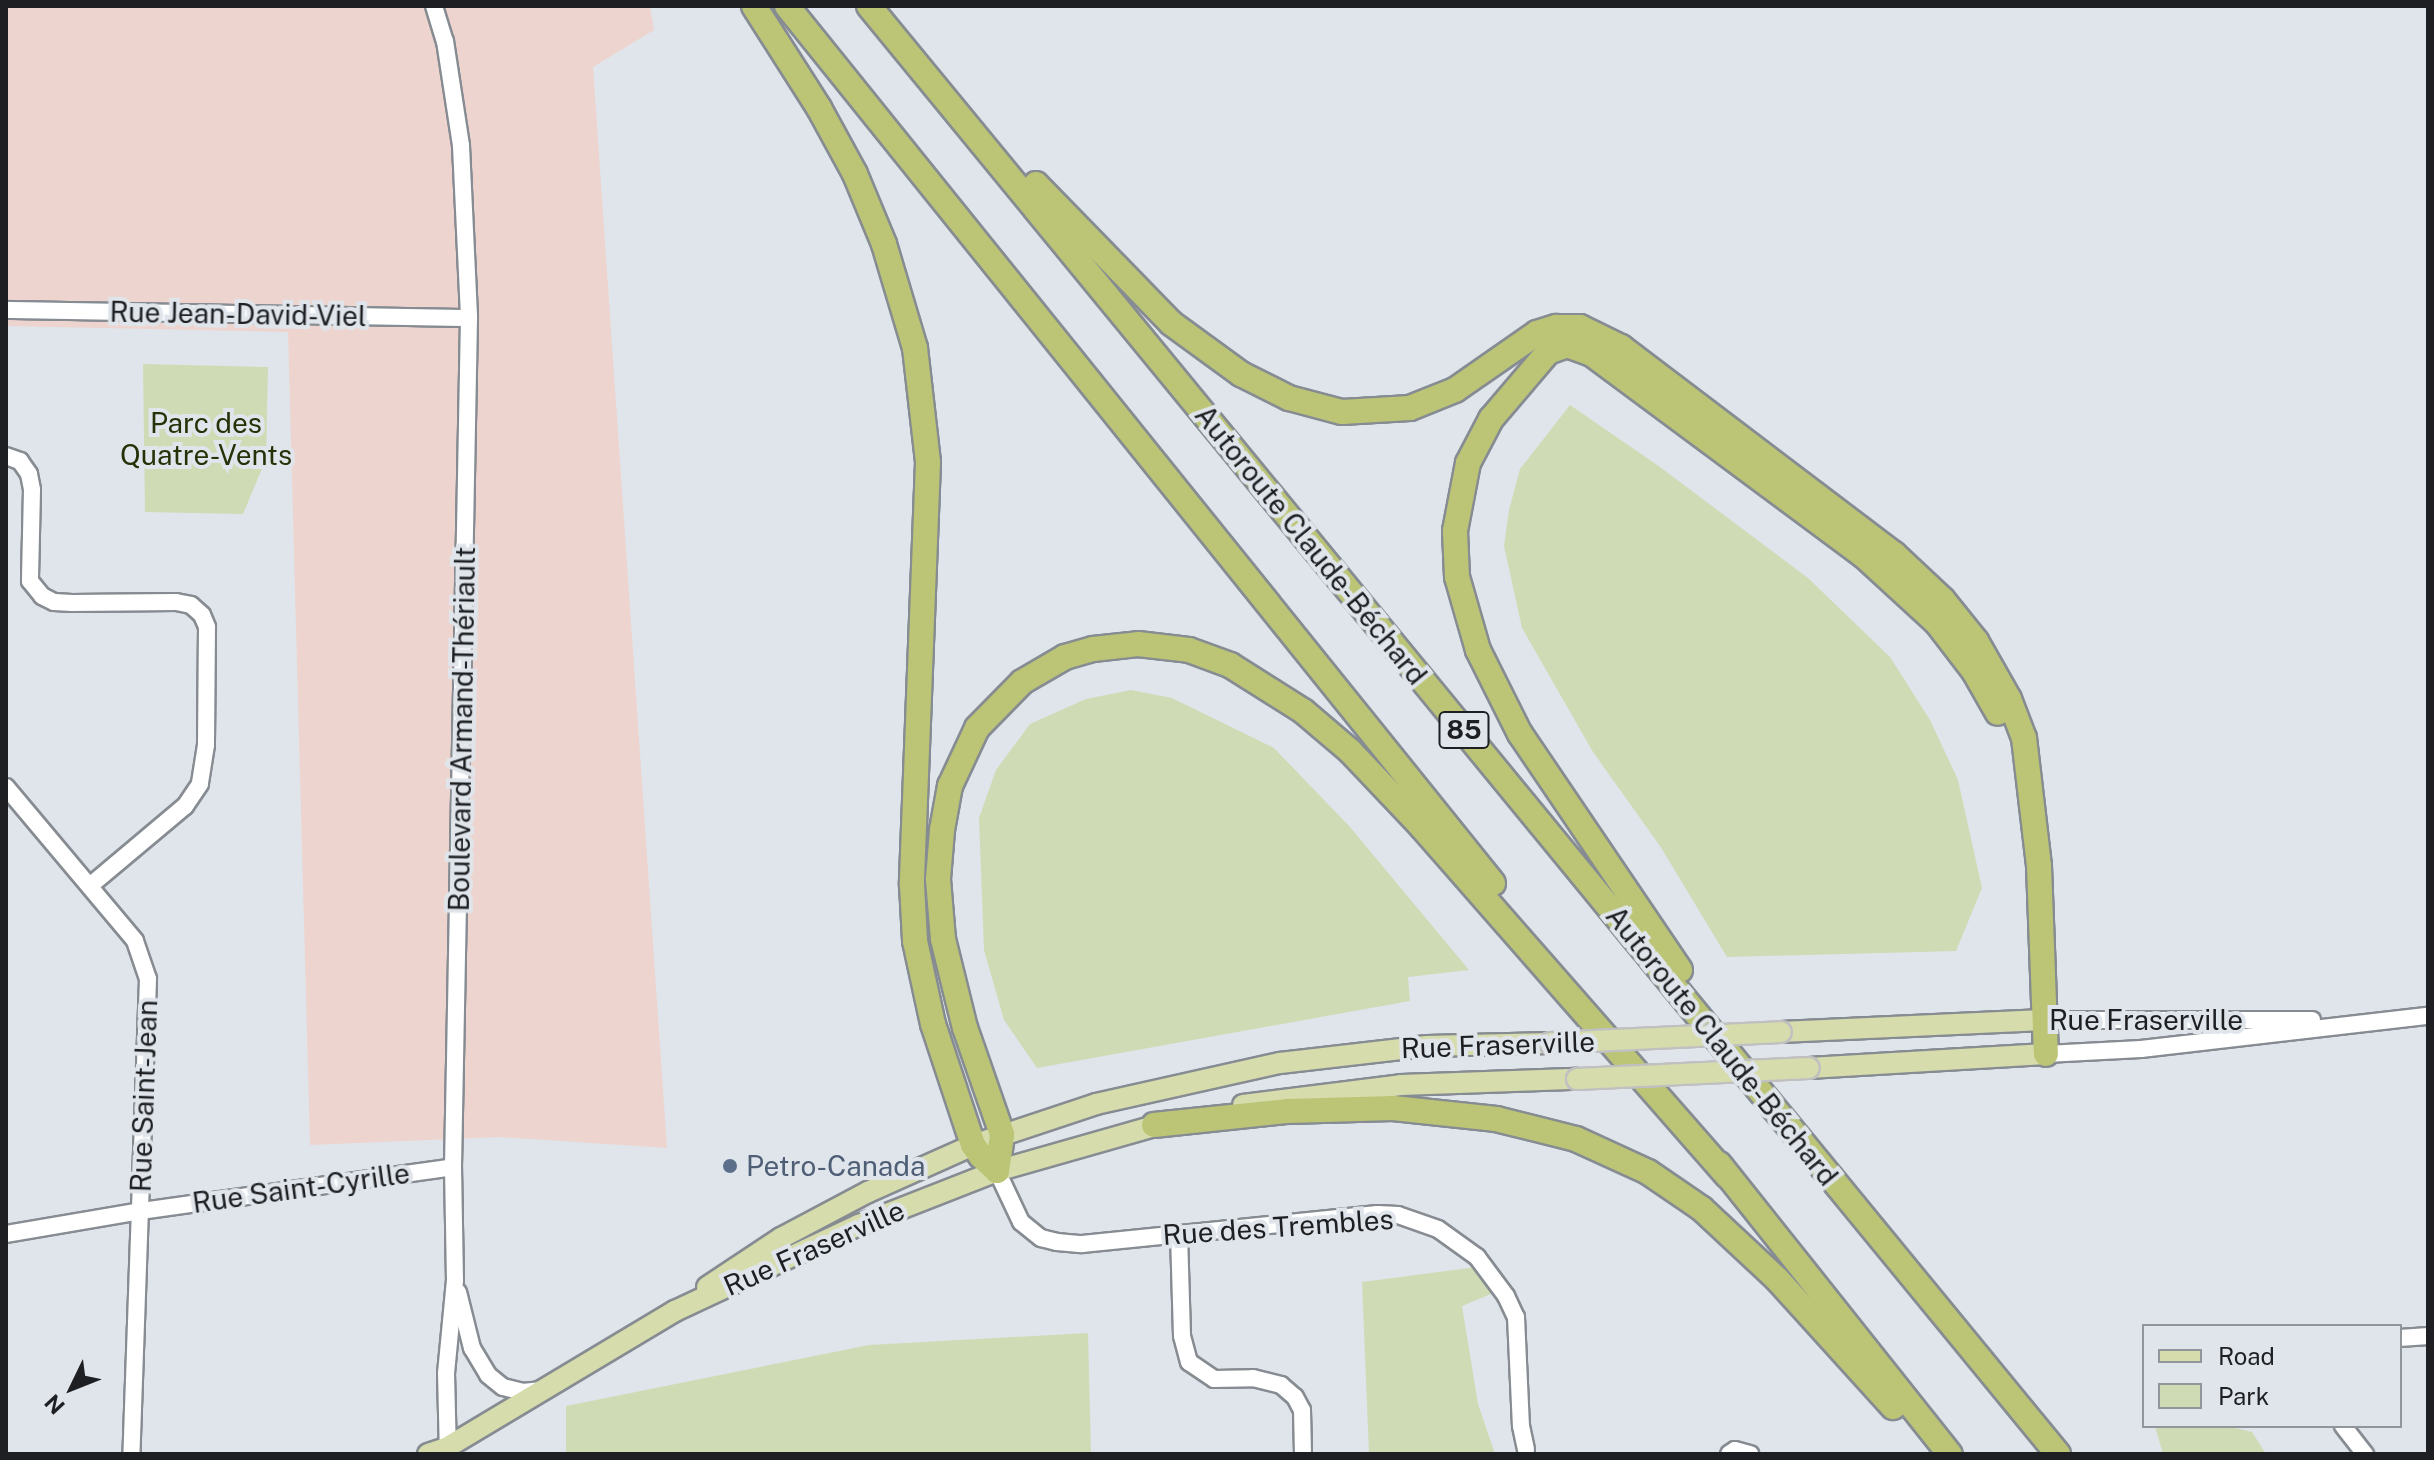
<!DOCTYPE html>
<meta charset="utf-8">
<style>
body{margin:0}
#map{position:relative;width:2434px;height:1460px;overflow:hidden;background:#dfe5eb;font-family:"Public Sans",sans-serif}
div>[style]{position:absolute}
.industrial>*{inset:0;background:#eed4ce}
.green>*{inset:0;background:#cedbb5}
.roads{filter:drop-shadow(2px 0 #868c92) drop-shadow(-2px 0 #868c92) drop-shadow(0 2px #868c92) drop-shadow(0 -2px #868c92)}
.minor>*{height:16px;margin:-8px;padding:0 8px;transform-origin:8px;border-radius:8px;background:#fff}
.major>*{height:20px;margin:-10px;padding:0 10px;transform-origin:10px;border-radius:10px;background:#d7dcad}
.highway>*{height:24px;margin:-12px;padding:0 12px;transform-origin:12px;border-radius:12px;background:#bcc576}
.bridges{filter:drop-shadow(2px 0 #c0c0c1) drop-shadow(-2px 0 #c0c0c1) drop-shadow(0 2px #c0c0c1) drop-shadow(0 -2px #c0c0c1)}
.major-bridge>*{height:20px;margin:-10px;padding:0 10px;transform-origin:10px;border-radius:10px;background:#d7dcad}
.dots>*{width:22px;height:22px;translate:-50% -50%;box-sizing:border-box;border:4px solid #dfe5eb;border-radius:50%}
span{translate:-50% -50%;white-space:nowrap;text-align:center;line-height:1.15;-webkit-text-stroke:8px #dfe5eb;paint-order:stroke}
.shield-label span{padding:2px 6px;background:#dfe5eb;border:2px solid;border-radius:6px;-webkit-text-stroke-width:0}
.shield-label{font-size:26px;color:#1d1f22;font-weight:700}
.street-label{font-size:28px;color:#1d1f22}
.park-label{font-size:28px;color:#263108}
.service-label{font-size:28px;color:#4e5e75}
.left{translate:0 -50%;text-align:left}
.frame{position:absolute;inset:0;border:8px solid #1d1f22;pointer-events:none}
.legend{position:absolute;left:2142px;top:1324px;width:260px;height:104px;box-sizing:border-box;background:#dfe5eb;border:2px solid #91969b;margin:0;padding:10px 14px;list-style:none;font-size:24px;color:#1d1f22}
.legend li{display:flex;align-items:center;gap:16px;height:40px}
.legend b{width:40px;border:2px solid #91969b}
.north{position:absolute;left:32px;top:1348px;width:80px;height:80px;-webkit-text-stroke:6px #dfe5eb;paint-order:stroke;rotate:227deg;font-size:22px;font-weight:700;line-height:32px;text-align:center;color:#1d1f22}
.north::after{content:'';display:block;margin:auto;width:28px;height:36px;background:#1d1f22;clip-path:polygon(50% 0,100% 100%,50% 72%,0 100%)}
</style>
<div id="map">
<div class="industrial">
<i style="clip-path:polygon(6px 6px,650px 6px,654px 30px,593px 67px,667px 1148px,500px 1137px,310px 1145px,288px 332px,6px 326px)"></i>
</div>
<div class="green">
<i style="clip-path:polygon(143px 364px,268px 367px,266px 459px,243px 514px,145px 512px)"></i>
<i style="clip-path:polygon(1570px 405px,1660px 467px,1808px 578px,1890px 657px,1930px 720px,1958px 780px,1982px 888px,1956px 951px,1727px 957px,1660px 846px,1593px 752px,1522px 628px,1504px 546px,1509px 510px,1520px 469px)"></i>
<i style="clip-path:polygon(1131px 690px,1172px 698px,1274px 748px,1350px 827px,1469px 970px,1408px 977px,1410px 1001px,1037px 1068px,1004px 1020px,984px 950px,979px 818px,996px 770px,1030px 724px,1086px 699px)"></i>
<i style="clip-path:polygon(1477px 1267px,1488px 1281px,1491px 1294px,1462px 1306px,1478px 1404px,1495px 1454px,1369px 1454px,1362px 1282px)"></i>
<i style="clip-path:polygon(1088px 1333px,1091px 1454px,566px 1454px,566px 1406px,869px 1345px)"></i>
<i style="clip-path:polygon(2155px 1426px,2227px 1426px,2252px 1432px,2266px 1454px,2163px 1454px)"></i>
</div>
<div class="roads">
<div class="minor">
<i style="left:434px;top:6px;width:37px;rotate:73deg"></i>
<i style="left:445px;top:41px;width:106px;rotate:81.3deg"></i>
<i style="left:461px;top:146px;width:172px;rotate:87.3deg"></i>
<i style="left:469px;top:318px;width:849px;rotate:91.08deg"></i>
<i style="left:453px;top:1167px;width:113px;rotate:89deg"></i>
<i style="left:455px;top:1280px;width:93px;rotate:95.5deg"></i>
<i style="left:446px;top:1373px;width:81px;rotate:88.6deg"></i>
<i style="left:6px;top:310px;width:463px;rotate:1deg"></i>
<i style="left:6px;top:456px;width:15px;rotate:20deg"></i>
<i style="left:20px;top:461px;width:16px;rotate:55deg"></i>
<i style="left:29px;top:474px;width:16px;rotate:79deg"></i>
<i style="left:32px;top:490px;width:91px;rotate:91.3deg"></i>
<i style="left:30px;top:581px;width:19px;rotate:51deg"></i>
<i style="left:42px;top:596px;width:13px;rotate:27deg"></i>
<i style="left:54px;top:602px;width:18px;rotate:3deg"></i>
<i style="left:72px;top:603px;width:104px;rotate:-0.6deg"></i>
<i style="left:176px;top:602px;width:15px;rotate:11deg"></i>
<i style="left:191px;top:605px;width:15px;rotate:42deg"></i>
<i style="left:202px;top:615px;width:13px;rotate:67deg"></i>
<i style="left:207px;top:627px;width:118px;rotate:90.5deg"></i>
<i style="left:206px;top:745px;width:39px;rotate:99deg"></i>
<i style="left:200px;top:784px;width:27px;rotate:124deg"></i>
<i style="left:185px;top:806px;width:123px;rotate:140deg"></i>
<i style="left:6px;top:787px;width:201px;rotate:50deg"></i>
<i style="left:135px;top:941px;width:40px;rotate:71.1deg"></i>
<i style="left:148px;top:979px;width:475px;rotate:92deg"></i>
<i style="left:2044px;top:1020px;width:268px"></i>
<i style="left:2046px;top:1054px;width:95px;rotate:-3deg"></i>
<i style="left:2141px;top:1049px;width:289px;rotate:-6.6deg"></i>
<i style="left:997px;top:1171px;width:56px;rotate:64.8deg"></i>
<i style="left:1021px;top:1222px;width:26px;rotate:39deg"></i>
<i style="left:1041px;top:1238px;width:16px;rotate:14deg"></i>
<i style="left:1057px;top:1242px;width:25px;rotate:5deg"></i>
<i style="left:1082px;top:1244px;width:297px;rotate:-5.8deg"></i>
<i style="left:1377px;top:1214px;width:21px;rotate:3deg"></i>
<i style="left:1398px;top:1215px;width:42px;rotate:19.3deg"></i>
<i style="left:1438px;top:1229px;width:48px;rotate:35.7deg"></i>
<i style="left:1477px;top:1257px;width:49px;rotate:53.4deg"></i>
<i style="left:1506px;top:1296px;width:23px;rotate:65deg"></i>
<i style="left:1516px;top:1317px;width:109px;rotate:87.4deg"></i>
<i style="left:1521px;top:1426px;width:24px;rotate:78deg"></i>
<i style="left:6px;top:1234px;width:137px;rotate:-9.7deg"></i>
<i style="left:141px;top:1211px;width:315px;rotate:-8deg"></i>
<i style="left:1179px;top:1234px;width:102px;rotate:88.3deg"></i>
<i style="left:1182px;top:1336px;width:27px;rotate:75deg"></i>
<i style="left:1189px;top:1362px;width:30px;rotate:34deg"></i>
<i style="left:1214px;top:1379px;width:39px;rotate:-1deg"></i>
<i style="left:1253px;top:1378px;width:29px;rotate:14deg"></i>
<i style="left:1281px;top:1385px;width:18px;rotate:41deg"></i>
<i style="left:1295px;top:1397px;width:15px;rotate:62deg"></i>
<i style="left:1302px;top:1410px;width:44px;rotate:88.7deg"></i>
<i style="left:458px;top:1292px;width:58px;rotate:76deg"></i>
<i style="left:472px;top:1348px;width:31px;rotate:59deg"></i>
<i style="left:488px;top:1375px;width:19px;rotate:39deg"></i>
<i style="left:503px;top:1387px;width:21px;rotate:14deg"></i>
<i style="left:523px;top:1392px;width:19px;rotate:-6deg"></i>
<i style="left:2400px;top:1338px;width:28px;rotate:-4deg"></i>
<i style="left:2343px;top:1426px;width:36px;rotate:52deg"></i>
<i style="left:1729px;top:1454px;width:7px;rotate:-34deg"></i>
<i style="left:1735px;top:1450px;width:16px;rotate:15deg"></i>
</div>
<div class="major">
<i style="left:1781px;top:1032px;width:263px;rotate:-2.6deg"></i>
<i style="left:1809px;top:1068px;width:237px;rotate:-3.4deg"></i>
<i style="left:1243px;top:1105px;width:159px;rotate:-7.2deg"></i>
<i style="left:1401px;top:1085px;width:176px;rotate:-2deg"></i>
<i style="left:707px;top:1287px;width:89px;rotate:-33.5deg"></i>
<i style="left:781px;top:1238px;width:98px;rotate:-27.9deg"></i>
<i style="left:868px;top:1192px;width:115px;rotate:-24.1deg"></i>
<i style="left:973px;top:1145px;width:130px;rotate:-18.4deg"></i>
<i style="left:1096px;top:1104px;width:189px;rotate:-12.6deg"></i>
<i style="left:1280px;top:1063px;width:148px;rotate:-6.6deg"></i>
<i style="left:1427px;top:1046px;width:123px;rotate:-1.4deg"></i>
<i style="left:428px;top:1454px;width:19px;rotate:-18deg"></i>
<i style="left:446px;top:1448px;width:267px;rotate:-30.9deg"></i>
<i style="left:675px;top:1311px;width:203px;rotate:-25.1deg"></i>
<i style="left:859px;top:1225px;width:148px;rotate:-21.4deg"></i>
<i style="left:997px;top:1171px;width:179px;rotate:-15.9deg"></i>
</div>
<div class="highway">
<i style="left:754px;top:6px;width:121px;rotate:57.5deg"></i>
<i style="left:819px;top:108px;width:75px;rotate:61.4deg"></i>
<i style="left:855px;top:174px;width:76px;rotate:67.5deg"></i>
<i style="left:884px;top:244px;width:109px;rotate:73.4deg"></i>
<i style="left:915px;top:348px;width:115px;rotate:83.5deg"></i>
<i style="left:928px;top:462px;width:423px;rotate:92.2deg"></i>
<i style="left:912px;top:885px;width:56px;rotate:86.9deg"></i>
<i style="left:915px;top:941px;width:85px;rotate:77.8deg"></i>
<i style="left:933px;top:1024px;width:127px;rotate:71.7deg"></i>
<i style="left:973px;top:1145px;width:14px;rotate:54deg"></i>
<i style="left:981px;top:1156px;width:22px;rotate:43deg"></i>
<i style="left:997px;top:1171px;width:37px;rotate:-82deg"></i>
<i style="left:1002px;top:1134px;width:112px;rotate:-109.2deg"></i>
<i style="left:965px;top:1028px;width:92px;rotate:-103.9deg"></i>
<i style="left:943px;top:939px;width:60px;rotate:-94.8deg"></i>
<i style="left:938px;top:879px;width:49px;rotate:-85.3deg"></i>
<i style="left:942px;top:830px;width:45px;rotate:-79.7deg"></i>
<i style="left:950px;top:786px;width:64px;rotate:-65deg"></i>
<i style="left:977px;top:728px;width:64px;rotate:-45.6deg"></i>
<i style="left:1022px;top:682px;width:50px;rotate:-30.2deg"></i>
<i style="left:1065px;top:657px;width:29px;rotate:-16deg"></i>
<i style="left:1093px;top:649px;width:45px;rotate:-6.3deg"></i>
<i style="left:1138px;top:644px;width:51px;rotate:6.7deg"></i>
<i style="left:1189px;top:650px;width:44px;rotate:20.1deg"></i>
<i style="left:1230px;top:665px;width:86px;rotate:32.2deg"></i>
<i style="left:1303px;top:711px;width:62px;rotate:40.4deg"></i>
<i style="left:1350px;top:751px;width:105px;rotate:46.5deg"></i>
<i style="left:1422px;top:827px;width:463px;rotate:48.8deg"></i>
<i style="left:787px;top:6px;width:1126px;rotate:51.17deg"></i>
<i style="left:869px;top:6px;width:1874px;rotate:50.61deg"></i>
<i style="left:1036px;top:184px;width:194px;rotate:45.8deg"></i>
<i style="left:1171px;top:323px;width:87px;rotate:36.1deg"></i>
<i style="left:1241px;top:374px;width:54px;rotate:26.6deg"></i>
<i style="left:1289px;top:398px;width:55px;rotate:14.8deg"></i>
<i style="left:1342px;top:412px;width:68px;rotate:-3.4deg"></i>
<i style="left:1410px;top:408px;width:48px;rotate:-21.8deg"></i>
<i style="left:1455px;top:390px;width:100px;rotate:-34.8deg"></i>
<i style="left:1537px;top:333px;width:20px;rotate:-18deg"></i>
<i style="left:1556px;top:327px;width:24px"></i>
<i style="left:1580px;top:327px;width:46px;rotate:26deg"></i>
<i style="left:1621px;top:347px;width:343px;rotate:37.2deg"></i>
<i style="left:1894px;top:554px;width:67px;rotate:43.2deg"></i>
<i style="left:1943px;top:600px;width:53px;rotate:51.2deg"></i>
<i style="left:1976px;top:641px;width:67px;rotate:60.4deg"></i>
<i style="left:2009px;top:699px;width:42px;rotate:69deg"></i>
<i style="left:2024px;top:738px;width:129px;rotate:83.3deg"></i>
<i style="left:2039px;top:866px;width:188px;rotate:87.9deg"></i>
<i style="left:1680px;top:970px;width:285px;rotate:-124.1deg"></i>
<i style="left:1520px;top:734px;width:94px;rotate:-116.6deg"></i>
<i style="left:1478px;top:650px;width:76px;rotate:-106deg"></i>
<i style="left:1457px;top:577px;width:46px;rotate:-92.5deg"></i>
<i style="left:1455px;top:531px;width:69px;rotate:-79.2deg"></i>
<i style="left:1468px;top:463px;width:50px;rotate:-62.4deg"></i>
<i style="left:1491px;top:419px;width:88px;rotate:-49.6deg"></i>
<i style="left:1548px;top:352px;width:20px;rotate:-20deg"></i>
<i style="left:1567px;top:345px;width:27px;rotate:20deg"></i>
<i style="left:1592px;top:354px;width:339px;rotate:36.6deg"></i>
<i style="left:1864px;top:556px;width:99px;rotate:42.5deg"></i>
<i style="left:1937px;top:623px;width:61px;rotate:52.4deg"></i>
<i style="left:1974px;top:671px;width:48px;rotate:60.3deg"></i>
<i style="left:1154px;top:1125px;width:135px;rotate:-6deg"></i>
<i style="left:1288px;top:1111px;width:105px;rotate:-1.6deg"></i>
<i style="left:1393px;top:1108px;width:104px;rotate:6.1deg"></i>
<i style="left:1496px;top:1119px;width:82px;rotate:14deg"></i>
<i style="left:1576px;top:1139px;width:79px;rotate:24.6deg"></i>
<i style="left:1648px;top:1172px;width:65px;rotate:34.4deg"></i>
<i style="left:1702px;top:1209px;width:103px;rotate:43deg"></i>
<i style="left:1777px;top:1279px;width:173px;rotate:47.8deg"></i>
<i style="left:1719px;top:1164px;width:371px;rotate:51.5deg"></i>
</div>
</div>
<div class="bridges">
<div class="major-bridge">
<i style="left:1550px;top:1043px;width:231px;rotate:-2.7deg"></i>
<i style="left:1577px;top:1079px;width:232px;rotate:-2.7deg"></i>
</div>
</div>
<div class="dots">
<i style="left:730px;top:1166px;background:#5c6f8a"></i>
</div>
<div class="shield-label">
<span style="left:1464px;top:730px">85</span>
</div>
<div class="street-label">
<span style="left:238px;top:314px;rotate:1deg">Rue Jean-David-Viel</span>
<span style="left:1311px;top:545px;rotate:51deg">Autoroute Claude-Béchard</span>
<span style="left:462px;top:729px;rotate:-89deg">Boulevard Armand-Thériault</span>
<span style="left:2146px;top:1020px">Rue Fraserville</span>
<span style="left:1498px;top:1045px;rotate:-2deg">Rue Fraserville</span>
<span style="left:1722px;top:1046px;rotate:51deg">Autoroute Claude-Béchard</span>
<span style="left:144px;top:1096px;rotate:-88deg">Rue Saint-Jean</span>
<span style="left:301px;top:1188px;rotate:-8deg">Rue Saint-Cyrille</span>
<span style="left:1278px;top:1227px;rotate:-4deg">Rue des Trembles</span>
<span style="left:814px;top:1248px;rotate:-24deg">Rue Fraserville</span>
</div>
<div class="park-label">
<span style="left:206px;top:439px">Parc des<br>Quatre-Vents</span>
</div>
<div class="service-label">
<span class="left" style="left:746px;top:1166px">Petro-Canada</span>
</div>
<div class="frame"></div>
<ul class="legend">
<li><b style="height:10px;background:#d7dcad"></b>Road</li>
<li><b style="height:22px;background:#cedbb5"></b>Park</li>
</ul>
<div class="north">N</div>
</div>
